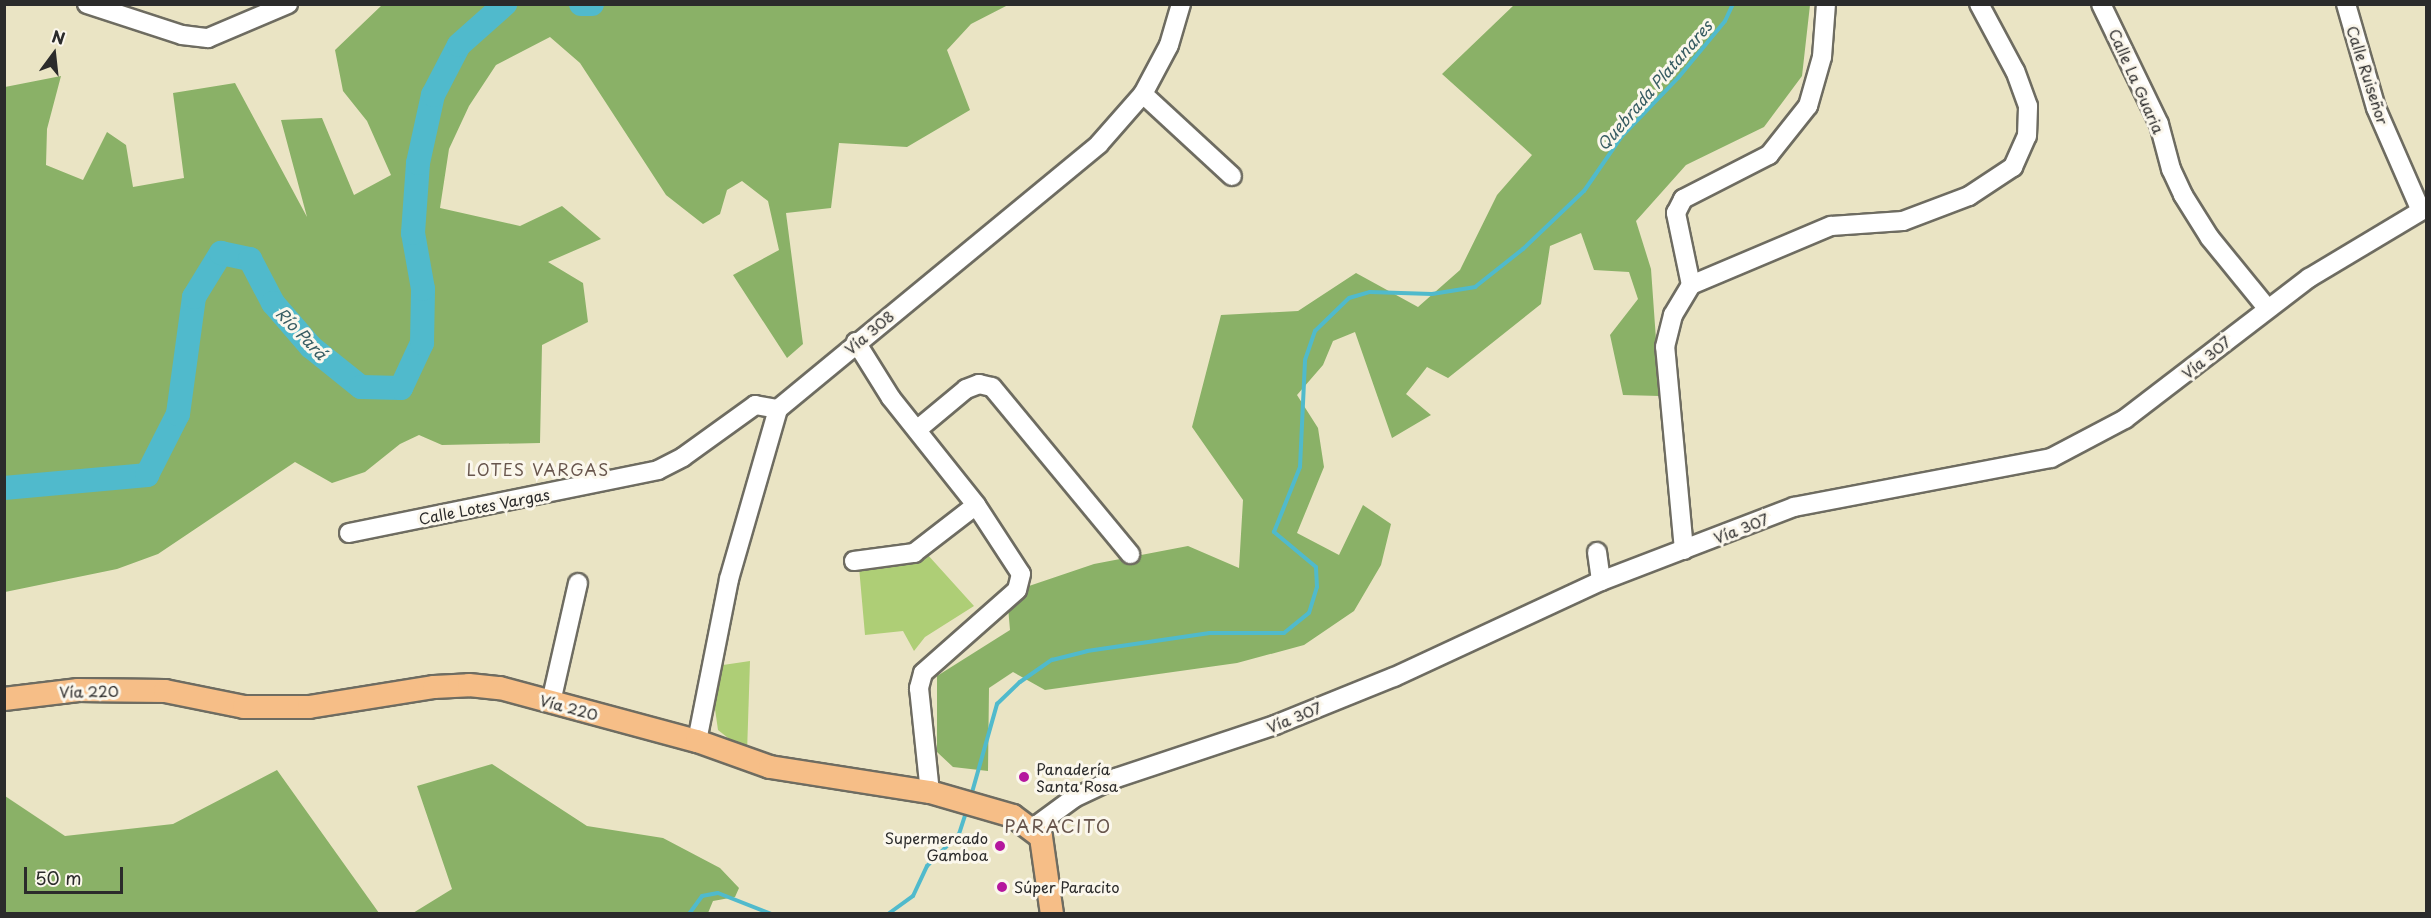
<!DOCTYPE html>
<meta charset="utf-8">
<style>
body{margin:0}
#map{position:relative;width:2431px;height:918px;overflow:hidden;background:#eae4c4;font-family:"Playpen Sans",sans-serif}
div>[style]{position:absolute}
.green>*{inset:0;background:#aece76}
.forest>*{inset:0;background:#8ab167}
.stream>*{height:4px;margin:-2px;padding:0 2px;transform-origin:2px;border-radius:2px;background:#50bacc}
.river>*{height:24px;margin:-12px;padding:0 12px;transform-origin:12px;border-radius:12px;background:#50bacc}
.roads{filter:drop-shadow(2px 0 #6e6c61) drop-shadow(-2px 0 #6e6c61) drop-shadow(0 2px #6e6c61) drop-shadow(0 -2px #6e6c61)}
.minor>*{height:18px;margin:-9px;padding:0 9px;transform-origin:9px;border-radius:9px;background:#fff}
.major>*{height:22px;margin:-11px;padding:0 11px;transform-origin:11px;border-radius:11px;background:#f6be87}
.dots>*{width:16px;height:16px;translate:-50% -50%;box-sizing:border-box;border:3px solid #fbf7ec;border-radius:50%}
span{translate:-50% -50%;white-space:nowrap;text-align:center;line-height:1.15;-webkit-text-stroke:6px #fbf7ec;paint-order:stroke}
.street-label{font-size:15px;color:#2b2b2b}
.poi-label{font-size:15px;color:#2b2b2b}
.left{translate:0 -50%;text-align:left}
.right{translate:-100% -50%;text-align:right}
.water-label{font-size:16px;color:#385d63;font-style:italic}
.neighbourhood-label{font-size:16px;color:#68564d;letter-spacing:1.5px}
.quarter-label{font-size:18px;color:#68564d;letter-spacing:1.5px}
.frame{position:absolute;inset:0;border:6px solid #2b2b2b;pointer-events:none}
.north{position:absolute;left:24px;top:24px;width:60px;height:60px;-webkit-text-stroke:4px #fbf7ec;paint-order:stroke;rotate:15deg;font-size:16px;font-weight:700;line-height:24px;text-align:center;color:#2b2b2b}
.north::after{content:'';display:block;margin:auto;width:21px;height:27px;background:#2b2b2b;clip-path:polygon(50% 0,100% 100%,50% 72%,0 100%)}
.scale{position:absolute;left:24px;top:867px;width:99px;height:27px;box-sizing:border-box;border:3px solid #2b2b2b;border-top:0;padding-left:8px;font-size:18px;line-height:21px;white-space:nowrap;color:#2b2b2b;-webkit-text-stroke:4px #fbf7ec;paint-order:stroke}
</style>
<div id="map">
<div class="green">
<i style="clip-path:polygon(927px 554px,974px 606px,925px 637px,914px 651px,903px 631px,865px 635px,859px 567px)"></i>
<i style="clip-path:polygon(750px 661px,747px 753px,718px 730px,714px 702px,723px 665px)"></i>
</div>
<div class="forest">
<i style="clip-path:polygon(382px 5px,1008px 5px,971px 24px,947px 50px,970px 110px,907px 147px,839px 143px,831px 208px,786px 213px,803px 344px,787px 358px,733px 275px,779px 250px,768px 201px,742px 181px,727px 190px,720px 214px,703px 224px,666px 195px,580px 63px,550px 37px,496px 65px,469px 106px,449px 149px,440px 208px,520px 226px,562px 206px,601px 239px,548px 262px,583px 283px,588px 322px,542px 345px,540px 443px,442px 445px,419px 435px,400px 444px,365px 472px,332px 483px,295px 462px,158px 554px,117px 569px,5px 592px,5px 87px,61px 76px,47px 129px,46px 165px,83px 180px,107px 132px,126px 145px,133px 187px,184px 178px,173px 93px,235px 83px,307px 217px,281px 120px,322px 118px,354px 195px,391px 175px,367px 121px,343px 91px,335px 50px)"></i>
<i style="clip-path:polygon(1514px 5px,1810px 5px,1802px 76px,1764px 127px,1686px 165px,1636px 221px,1651px 269px,1660px 396px,1623px 395px,1610px 335px,1638px 299px,1629px 272px,1594px 270px,1581px 233px,1550px 246px,1541px 304px,1448px 378px,1427px 367px,1406px 394px,1431px 415px,1392px 438px,1355px 332px,1333px 341px,1323px 365px,1297px 395px,1318px 428px,1324px 467px,1297px 533px,1339px 555px,1363px 505px,1391px 524px,1381px 565px,1354px 611px,1304px 645px,1237px 663px,1045px 690px,1013px 672px,989px 688px,988px 771px,953px 767px,937px 752px,937px 676px,1010px 630px,1008px 607px,1026px 587px,1094px 564px,1188px 546px,1239px 568px,1243px 500px,1192px 427px,1221px 315px,1298px 311px,1356px 273px,1418px 307px,1460px 270px,1497px 195px,1532px 155px,1442px 74px)"></i>
<i style="clip-path:polygon(492px 764px,587px 826px,663px 838px,720px 868px,739px 888px,735px 897px,713px 901px,708px 913px,413px 913px,452px 889px,417px 786px)"></i>
<i style="clip-path:polygon(277px 770px,379px 913px,5px 913px,5px 796px,65px 836px,173px 824px)"></i>
</div>
<div class="stream">
<i style="left:971px;top:796px;width:96px;rotate:-74.2deg"></i>
<i style="left:997px;top:704px;width:32px;rotate:-44deg"></i>
<i style="left:1020px;top:682px;width:39px;rotate:-35deg"></i>
<i style="left:1052px;top:660px;width:36px;rotate:-14deg"></i>
<i style="left:1087px;top:651px;width:124px;rotate:-8.3deg"></i>
<i style="left:1210px;top:633px;width:74px"></i>
<i style="left:1284px;top:633px;width:32px;rotate:-39deg"></i>
<i style="left:1309px;top:613px;width:27px;rotate:-73deg"></i>
<i style="left:1317px;top:587px;width:20px;rotate:-93deg"></i>
<i style="left:1316px;top:567px;width:55px;rotate:-140.2deg"></i>
<i style="left:1274px;top:532px;width:70px;rotate:-68.2deg"></i>
<i style="left:1300px;top:467px;width:107px;rotate:-87.3deg"></i>
<i style="left:1305px;top:360px;width:31px;rotate:-71deg"></i>
<i style="left:1315px;top:331px;width:47px;rotate:-44.1deg"></i>
<i style="left:1349px;top:298px;width:22px;rotate:-16deg"></i>
<i style="left:1370px;top:292px;width:62px;rotate:1.8deg"></i>
<i style="left:1432px;top:294px;width:44px;rotate:-9.2deg"></i>
<i style="left:1475px;top:287px;width:61px;rotate:-38.4deg"></i>
<i style="left:1523px;top:249px;width:84px;rotate:-43.6deg"></i>
<i style="left:1584px;top:191px;width:67px;rotate:-55.4deg"></i>
<i style="left:1622px;top:136px;width:81px;rotate:-46deg"></i>
<i style="left:1678px;top:78px;width:74px;rotate:-50.5deg"></i>
<i style="left:1725px;top:21px;width:19px;rotate:-65deg"></i>
<i style="left:689px;top:914px;width:22px;rotate:-54deg"></i>
<i style="left:702px;top:896px;width:16px;rotate:-11deg"></i>
<i style="left:718px;top:893px;width:57px;rotate:21.6deg"></i>
<i style="left:888px;top:914px;width:31px;rotate:-36deg"></i>
<i style="left:913px;top:896px;width:33px;rotate:-65deg"></i>
<i style="left:927px;top:866px;width:45px;rotate:-45deg"></i>
<i style="left:959px;top:834px;width:23px;rotate:-72deg"></i>
</div>
<div class="river">
<i style="left:581px;top:4px;width:11px"></i>
<i style="left:4px;top:488px;width:144px;rotate:-5.2deg"></i>
<i style="left:147px;top:475px;width:68px;rotate:-63.1deg"></i>
<i style="left:178px;top:414px;width:118px;rotate:-82.2deg"></i>
<i style="left:194px;top:297px;width:52px;rotate:-58.5deg"></i>
<i style="left:221px;top:253px;width:30px;rotate:12deg"></i>
<i style="left:250px;top:259px;width:50px;rotate:62.4deg"></i>
<i style="left:273px;top:303px;width:58px;rotate:49.2deg"></i>
<i style="left:311px;top:347px;width:64px;rotate:38.7deg"></i>
<i style="left:361px;top:387px;width:40px;rotate:1.4deg"></i>
<i style="left:401px;top:388px;width:50px;rotate:-65deg"></i>
<i style="left:422px;top:343px;width:54px;rotate:-88.9deg"></i>
<i style="left:423px;top:289px;width:57px;rotate:-100.1deg"></i>
<i style="left:413px;top:233px;width:70px;rotate:-85.9deg"></i>
<i style="left:418px;top:163px;width:70px;rotate:-77.6deg"></i>
<i style="left:433px;top:95px;width:56px;rotate:-62.5deg"></i>
<i style="left:459px;top:45px;width:62px;rotate:-41.7deg"></i>
</div>
<div class="roads">
<div class="minor">
<i style="left:87px;top:4px;width:100px;rotate:18.1deg"></i>
<i style="left:182px;top:35px;width:26px;rotate:7deg"></i>
<i style="left:208px;top:38px;width:87px;rotate:-23deg"></i>
<i style="left:2101px;top:4px;width:133px;rotate:64.2deg"></i>
<i style="left:2159px;top:124px;width:47px;rotate:75.1deg"></i>
<i style="left:2171px;top:169px;width:29px;rotate:65deg"></i>
<i style="left:2183px;top:195px;width:51px;rotate:57.9deg"></i>
<i style="left:2210px;top:238px;width:90px;rotate:50.8deg"></i>
<i style="left:2346px;top:4px;width:108px;rotate:73.9deg"></i>
<i style="left:2376px;top:108px;width:112px;rotate:66.4deg"></i>
<i style="left:1143px;top:94px;width:121px;rotate:42.7deg"></i>
<i style="left:1691px;top:285px;width:74px;rotate:-101.8deg"></i>
<i style="left:1676px;top:213px;width:16px;rotate:-63deg"></i>
<i style="left:1683px;top:199px;width:97px;rotate:-27.1deg"></i>
<i style="left:1769px;top:155px;width:63px;rotate:-51.5deg"></i>
<i style="left:1808px;top:106px;width:51px;rotate:-74.1deg"></i>
<i style="left:1822px;top:57px;width:53px;rotate:-85.7deg"></i>
<i style="left:856px;top:342px;width:66px;rotate:58deg"></i>
<i style="left:891px;top:398px;width:137px;rotate:51.5deg"></i>
<i style="left:976px;top:505px;width:82px;rotate:56.9deg"></i>
<i style="left:1021px;top:574px;width:16px;rotate:104deg"></i>
<i style="left:1017px;top:590px;width:125px;rotate:138.6deg"></i>
<i style="left:923px;top:673px;width:16px;rotate:105deg"></i>
<i style="left:919px;top:688px;width:105px;rotate:84deg"></i>
<i style="left:918px;top:429px;width:62px;rotate:-39.8deg"></i>
<i style="left:966px;top:389px;width:14px;rotate:-21deg"></i>
<i style="left:979px;top:384px;width:13px;rotate:13deg"></i>
<i style="left:992px;top:387px;width:217px;rotate:50.4deg"></i>
<i style="left:349px;top:533px;width:315px;rotate:-11.5deg"></i>
<i style="left:658px;top:470px;width:28px;rotate:-27deg"></i>
<i style="left:683px;top:457px;width:89px;rotate:-35.8deg"></i>
<i style="left:755px;top:405px;width:23px;rotate:10deg"></i>
<i style="left:1684px;top:550px;width:204px;rotate:-95.3deg"></i>
<i style="left:1665px;top:347px;width:33px;rotate:-76deg"></i>
<i style="left:1673px;top:315px;width:35px;rotate:-59deg"></i>
<i style="left:1691px;top:285px;width:152px;rotate:-22.9deg"></i>
<i style="left:1831px;top:226px;width:72px;rotate:-4deg"></i>
<i style="left:1903px;top:221px;width:71px;rotate:-20.7deg"></i>
<i style="left:1969px;top:196px;width:53px;rotate:-33.4deg"></i>
<i style="left:2013px;top:167px;width:34px;rotate:-66deg"></i>
<i style="left:2027px;top:136px;width:30px;rotate:-88deg"></i>
<i style="left:2028px;top:106px;width:37px;rotate:-110deg"></i>
<i style="left:2015px;top:71px;width:76px;rotate:-118.2deg"></i>
<i style="left:1597px;top:552px;width:29px;rotate:82deg"></i>
<i style="left:854px;top:561px;width:61px;rotate:-7.6deg"></i>
<i style="left:914px;top:553px;width:78px;rotate:-37.7deg"></i>
<i style="left:551px;top:702px;width:122px;rotate:-77.2deg"></i>
<i style="left:697px;top:741px;width:165px;rotate:-78.8deg"></i>
<i style="left:729px;top:579px;width:177px;rotate:-73.9deg"></i>
<i style="left:778px;top:409px;width:416px;rotate:-39.5deg"></i>
<i style="left:1099px;top:144px;width:67px;rotate:-48.7deg"></i>
<i style="left:1143px;top:94px;width:55px;rotate:-62deg"></i>
<i style="left:1169px;top:45px;width:43px;rotate:-73.7deg"></i>
<i style="left:1033px;top:828px;width:51px;rotate:-36.2deg"></i>
<i style="left:1074px;top:798px;width:47px;rotate:-25.5deg"></i>
<i style="left:1116px;top:778px;width:168px;rotate:-18.4deg"></i>
<i style="left:1275px;top:725px;width:128px;rotate:-22deg"></i>
<i style="left:1394px;top:677px;width:228px;rotate:-24.9deg"></i>
<i style="left:1601px;top:581px;width:207px;rotate:-21deg"></i>
<i style="left:1794px;top:507px;width:262px;rotate:-10.8deg"></i>
<i style="left:2051px;top:458px;width:84px;rotate:-27.8deg"></i>
<i style="left:2125px;top:419px;width:232px;rotate:-37.5deg"></i>
<i style="left:2309px;top:278px;width:136px;rotate:-30.9deg"></i>
</div>
<div class="major">
<i style="left:4px;top:699px;width:75px;rotate:-6.9deg"></i>
<i style="left:78px;top:690px;width:87px;rotate:0.7deg"></i>
<i style="left:165px;top:691px;width:81px;rotate:11.4deg"></i>
<i style="left:244px;top:707px;width:65px"></i>
<i style="left:309px;top:707px;width:127px;rotate:-9.1deg"></i>
<i style="left:434px;top:687px;width:35px;rotate:-3deg"></i>
<i style="left:469px;top:685px;width:31px;rotate:6deg"></i>
<i style="left:500px;top:688px;width:204px;rotate:15.1deg"></i>
<i style="left:697px;top:741px;width:77px;rotate:19.6deg"></i>
<i style="left:770px;top:767px;width:162px;rotate:8.9deg"></i>
<i style="left:930px;top:792px;width:86px;rotate:16.1deg"></i>
<i style="left:1013px;top:816px;width:35px;rotate:37deg"></i>
<i style="left:1041px;top:837px;width:78px;rotate:81.9deg"></i>
</div>
</div>
<div class="dots">
<i style="left:1024px;top:777px;background:#b5179e"></i>
<i style="left:1000px;top:846px;background:#b5179e"></i>
<i style="left:1002px;top:887px;background:#b5179e"></i>
</div>
<div class="street-label">
<span style="left:2368px;top:75px;rotate:72deg">Calle Ruiseñor</span>
<span style="left:2137px;top:81px;rotate:66deg">Calle La Guaria</span>
<span style="left:869px;top:332px;rotate:-40deg">Vía 308</span>
<span style="left:2206px;top:357px;rotate:-39deg">Vía 307</span>
<span style="left:484px;top:506px;rotate:-11deg">Calle Lotes Vargas</span>
<span style="left:1741px;top:528px;rotate:-21deg">Vía 307</span>
<span style="left:89px;top:691px;rotate:-1deg">Vía 220</span>
<span style="left:569px;top:707px;rotate:15deg">Vía 220</span>
<span style="left:1294px;top:717px;rotate:-22deg">Vía 307</span>
</div>
<div class="poi-label">
<span class="left" style="left:1036px;top:777px">Panadería<br>Santa Rosa</span>
<span class="right" style="left:988px;top:846px">Supermercado<br>Gamboa</span>
<span class="left" style="left:1014px;top:887px">Súper Paracito</span>
</div>
<div class="water-label">
<span style="left:1654px;top:85px;rotate:-49deg">Quebrada Platanares</span>
<span style="left:302px;top:333px;rotate:46deg">Río Pará</span>
</div>
<div class="neighbourhood-label">
<span style="left:538px;top:469px">LOTES VARGAS</span>
</div>
<div class="quarter-label">
<span style="left:1058px;top:826px">PARACITO</span>
</div>
<div class="frame"></div>
<div class="north">N</div>
<div class="scale">50 m</div>
</div>
